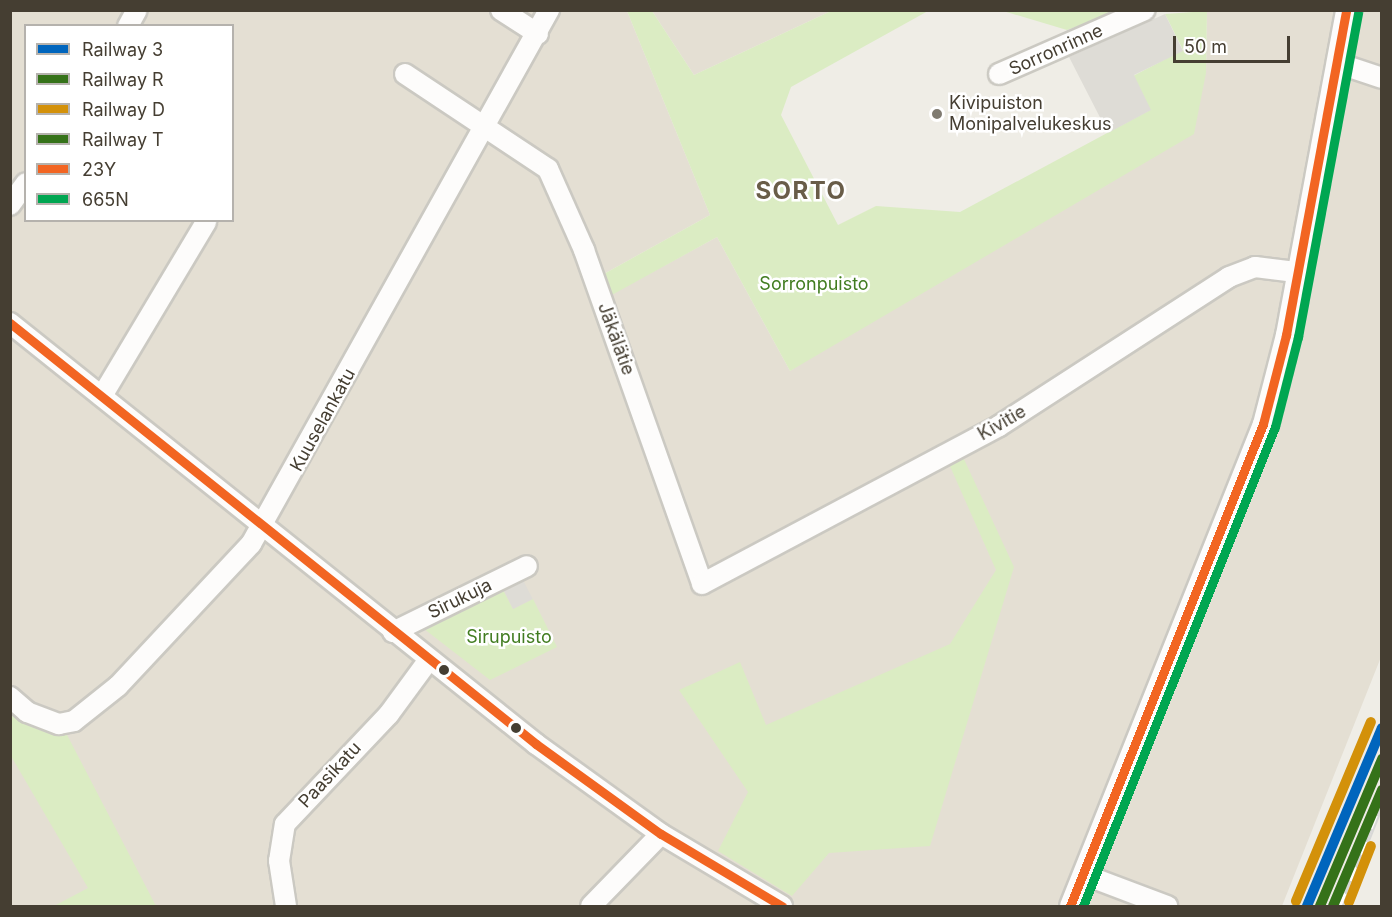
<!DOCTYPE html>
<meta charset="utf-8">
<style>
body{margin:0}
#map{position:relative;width:1392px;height:917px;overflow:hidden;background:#efede6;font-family:Inter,sans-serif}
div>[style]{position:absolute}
.residential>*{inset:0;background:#e4dfd3}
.green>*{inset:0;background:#dbecc3}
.parking>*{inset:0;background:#dedcd6;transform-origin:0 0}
.roads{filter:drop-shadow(2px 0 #cbc9c2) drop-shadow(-2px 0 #cbc9c2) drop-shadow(0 2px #cbc9c2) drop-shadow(0 -2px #cbc9c2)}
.minor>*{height:20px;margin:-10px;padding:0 10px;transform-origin:10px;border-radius:10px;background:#fdfcfb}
.rail>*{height:7px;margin-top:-3.5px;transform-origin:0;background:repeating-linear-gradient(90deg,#fff 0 14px,#d8d8d7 0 28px);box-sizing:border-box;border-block:2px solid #d8d8d7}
.bus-1>*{height:9px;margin:-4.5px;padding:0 4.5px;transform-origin:4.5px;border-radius:4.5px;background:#f26522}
.bus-2>*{height:9px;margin:-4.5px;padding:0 4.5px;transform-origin:4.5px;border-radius:4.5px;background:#00a651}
.rail-1>*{height:10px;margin:-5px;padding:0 5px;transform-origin:5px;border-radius:5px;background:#0065bd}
.rail-2>*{height:10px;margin:-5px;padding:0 5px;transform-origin:5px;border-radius:5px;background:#357219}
.rail-3>*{height:10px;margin:-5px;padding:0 5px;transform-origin:5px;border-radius:5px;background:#d3910a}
.rail-4>*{height:10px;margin:-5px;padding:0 5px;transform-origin:5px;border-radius:5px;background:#357219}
.dots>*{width:16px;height:16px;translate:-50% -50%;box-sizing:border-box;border:3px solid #fff;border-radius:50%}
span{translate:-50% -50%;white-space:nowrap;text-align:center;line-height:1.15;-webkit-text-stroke:5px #fff;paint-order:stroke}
.street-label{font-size:18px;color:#453e32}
.poi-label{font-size:18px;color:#453e32}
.left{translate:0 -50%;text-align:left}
.park-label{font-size:18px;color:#417c20}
.district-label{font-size:24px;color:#695d48;font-weight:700;letter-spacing:1.5px}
.frame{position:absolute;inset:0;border:12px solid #453e32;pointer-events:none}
.legend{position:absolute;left:24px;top:24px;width:210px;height:198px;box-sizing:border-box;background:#fff;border:2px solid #b5b2ad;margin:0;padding:8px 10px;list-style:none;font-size:18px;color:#453e32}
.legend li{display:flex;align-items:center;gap:12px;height:30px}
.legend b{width:30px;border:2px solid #b5b2ad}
.scale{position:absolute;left:1173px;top:36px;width:117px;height:27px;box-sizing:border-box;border:3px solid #453e32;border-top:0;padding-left:8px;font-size:18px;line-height:21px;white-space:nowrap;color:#453e32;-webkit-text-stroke:4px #fff;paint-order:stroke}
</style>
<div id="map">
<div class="residential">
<i style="clip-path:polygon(evenodd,10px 11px,627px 11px,710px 215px,602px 275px,610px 295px,717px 237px,790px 371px,1206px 73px,1207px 11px,1381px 11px,1381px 657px,1282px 906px,11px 906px,10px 11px,26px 26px,232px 26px,232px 220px,26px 220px,26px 26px)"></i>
<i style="clip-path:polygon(652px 11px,831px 11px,694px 75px)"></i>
</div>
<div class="green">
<i style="clip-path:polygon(627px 11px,652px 11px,694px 75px,831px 11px,928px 11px,791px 87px,781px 115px,838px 225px,876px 206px,960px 212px,1150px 110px,1133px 76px,1183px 50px,1165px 14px,1207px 11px,1206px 73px,1194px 134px,790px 371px,717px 237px,610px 296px,602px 275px,710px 215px)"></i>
<i style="clip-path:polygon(1003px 11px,1120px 11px,1067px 30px)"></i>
<i style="clip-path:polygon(963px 457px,1014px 567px,930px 846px,829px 853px,792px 896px,718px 851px,748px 792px,679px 690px,740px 662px,766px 725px,950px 644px,996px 570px,949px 464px)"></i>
<i style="clip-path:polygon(500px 584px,513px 609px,533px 599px,557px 647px,490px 680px,419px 625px)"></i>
<i style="clip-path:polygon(10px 703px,65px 731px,156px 906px,54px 906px,88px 888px,11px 756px)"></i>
</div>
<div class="parking">
<i style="clip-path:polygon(1165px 14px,1183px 51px,1134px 75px,1151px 110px,1108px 133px,1069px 57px)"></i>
<i style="left:520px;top:574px;width:28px;height:22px;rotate:63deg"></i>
</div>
<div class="roads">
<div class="minor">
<i style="left:501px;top:10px;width:44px;rotate:33deg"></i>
<i style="left:128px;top:26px;width:18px;rotate:-61deg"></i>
<i style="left:1337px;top:63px;width:47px;rotate:18.4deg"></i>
<i style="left:405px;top:74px;width:172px;rotate:33.6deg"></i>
<i style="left:548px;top:169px;width:89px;rotate:66deg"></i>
<i style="left:584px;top:250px;width:354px;rotate:70.5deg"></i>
<i style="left:702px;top:584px;width:336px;rotate:-28deg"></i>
<i style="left:999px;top:426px;width:274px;rotate:-32.9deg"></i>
<i style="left:1229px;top:277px;width:28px;rotate:-21deg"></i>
<i style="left:1255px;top:267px;width:41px;rotate:7deg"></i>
<i style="left:999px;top:74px;width:159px;rotate:-23.7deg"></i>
<i style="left:10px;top:205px;width:27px;rotate:-54deg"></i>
<i style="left:10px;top:323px;width:674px;rotate:38.67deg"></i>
<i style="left:536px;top:744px;width:154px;rotate:35.8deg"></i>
<i style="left:661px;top:834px;width:141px;rotate:30.8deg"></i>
<i style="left:102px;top:396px;width:203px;rotate:-59.1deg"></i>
<i style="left:393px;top:632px;width:149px;rotate:-26.2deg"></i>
<i style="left:10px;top:697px;width:23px;rotate:41deg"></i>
<i style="left:27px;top:712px;width:34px;rotate:21deg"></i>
<i style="left:59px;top:724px;width:15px;rotate:-11deg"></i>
<i style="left:74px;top:721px;width:56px;rotate:-38.5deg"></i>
<i style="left:118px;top:686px;width:195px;rotate:-46.9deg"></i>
<i style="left:251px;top:544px;width:612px;rotate:-60.84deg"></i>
<i style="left:1085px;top:875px;width:88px;rotate:20.7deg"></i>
<i style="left:286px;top:906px;width:46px;rotate:-98.8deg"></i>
<i style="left:279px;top:861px;width:37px;rotate:-81deg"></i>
<i style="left:285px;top:824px;width:151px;rotate:-46.6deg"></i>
<i style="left:389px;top:714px;width:66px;rotate:-53.7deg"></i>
<i style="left:591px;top:906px;width:100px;rotate:-45.8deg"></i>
<i style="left:1070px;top:906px;width:519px;rotate:-68.18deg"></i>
<i style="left:1263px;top:424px;width:92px;rotate:-75.5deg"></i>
<i style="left:1286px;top:335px;width:330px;rotate:-79.5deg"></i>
</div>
</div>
<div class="rail">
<i style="left:1340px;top:906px;width:113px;rotate:-68.2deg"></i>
</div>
<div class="bus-1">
<i style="left:10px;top:323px;width:674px;rotate:38.67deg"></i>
<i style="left:536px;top:744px;width:154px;rotate:35.8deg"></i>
<i style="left:661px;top:834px;width:141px;rotate:30.8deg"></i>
<i style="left:1070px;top:906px;width:519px;rotate:-68.18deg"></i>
<i style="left:1263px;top:424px;width:92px;rotate:-75.5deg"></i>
<i style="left:1286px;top:335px;width:330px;rotate:-79.5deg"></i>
</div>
<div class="bus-2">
<i style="left:1083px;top:906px;width:516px;rotate:-68.16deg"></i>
<i style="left:1275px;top:427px;width:93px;rotate:-75.7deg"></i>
<i style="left:1298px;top:337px;width:330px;rotate:-79.5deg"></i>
</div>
<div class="rail-1">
<i style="left:1307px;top:906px;width:193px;rotate:-67.2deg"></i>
</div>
<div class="rail-2">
<i style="left:1320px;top:906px;width:160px;rotate:-67.1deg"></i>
</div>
<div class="rail-3">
<i style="left:1296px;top:901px;width:194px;rotate:-67.3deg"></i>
<i style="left:1349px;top:902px;width:60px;rotate:-68.6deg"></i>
</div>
<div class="rail-4">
<i style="left:1333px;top:906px;width:126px;rotate:-67.1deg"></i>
</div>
<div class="dots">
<i style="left:937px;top:114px;background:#807b71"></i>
<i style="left:444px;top:670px;background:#453e32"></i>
<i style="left:516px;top:728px;background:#453e32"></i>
</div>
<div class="street-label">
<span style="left:1056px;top:50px;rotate:-24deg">Sorronrinne</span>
<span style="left:616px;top:339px;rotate:70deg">Jäkälätie</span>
<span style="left:323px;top:420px;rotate:-61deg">Kuuselankatu</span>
<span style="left:1002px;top:423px;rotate:-30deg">Kivitie</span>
<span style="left:460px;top:599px;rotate:-26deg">Sirukuja</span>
<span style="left:330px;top:775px;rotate:-47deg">Paasikatu</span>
</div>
<div class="poi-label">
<span class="left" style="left:949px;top:114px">Kivipuiston<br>Monipalvelukeskus</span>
</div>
<div class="park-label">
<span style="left:814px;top:284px">Sorronpuisto</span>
<span style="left:509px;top:637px">Sirupuisto</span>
</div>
<div class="district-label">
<span style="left:801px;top:191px">SORTO</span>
</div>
<div class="frame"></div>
<ul class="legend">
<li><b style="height:8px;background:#0065bd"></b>Railway 3</li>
<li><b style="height:8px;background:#357219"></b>Railway R</li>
<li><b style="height:8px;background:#d3910a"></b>Railway D</li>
<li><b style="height:8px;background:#357219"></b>Railway T</li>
<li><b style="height:8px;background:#f26522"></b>23Y</li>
<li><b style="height:8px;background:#00a651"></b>665N</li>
</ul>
<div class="scale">50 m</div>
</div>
